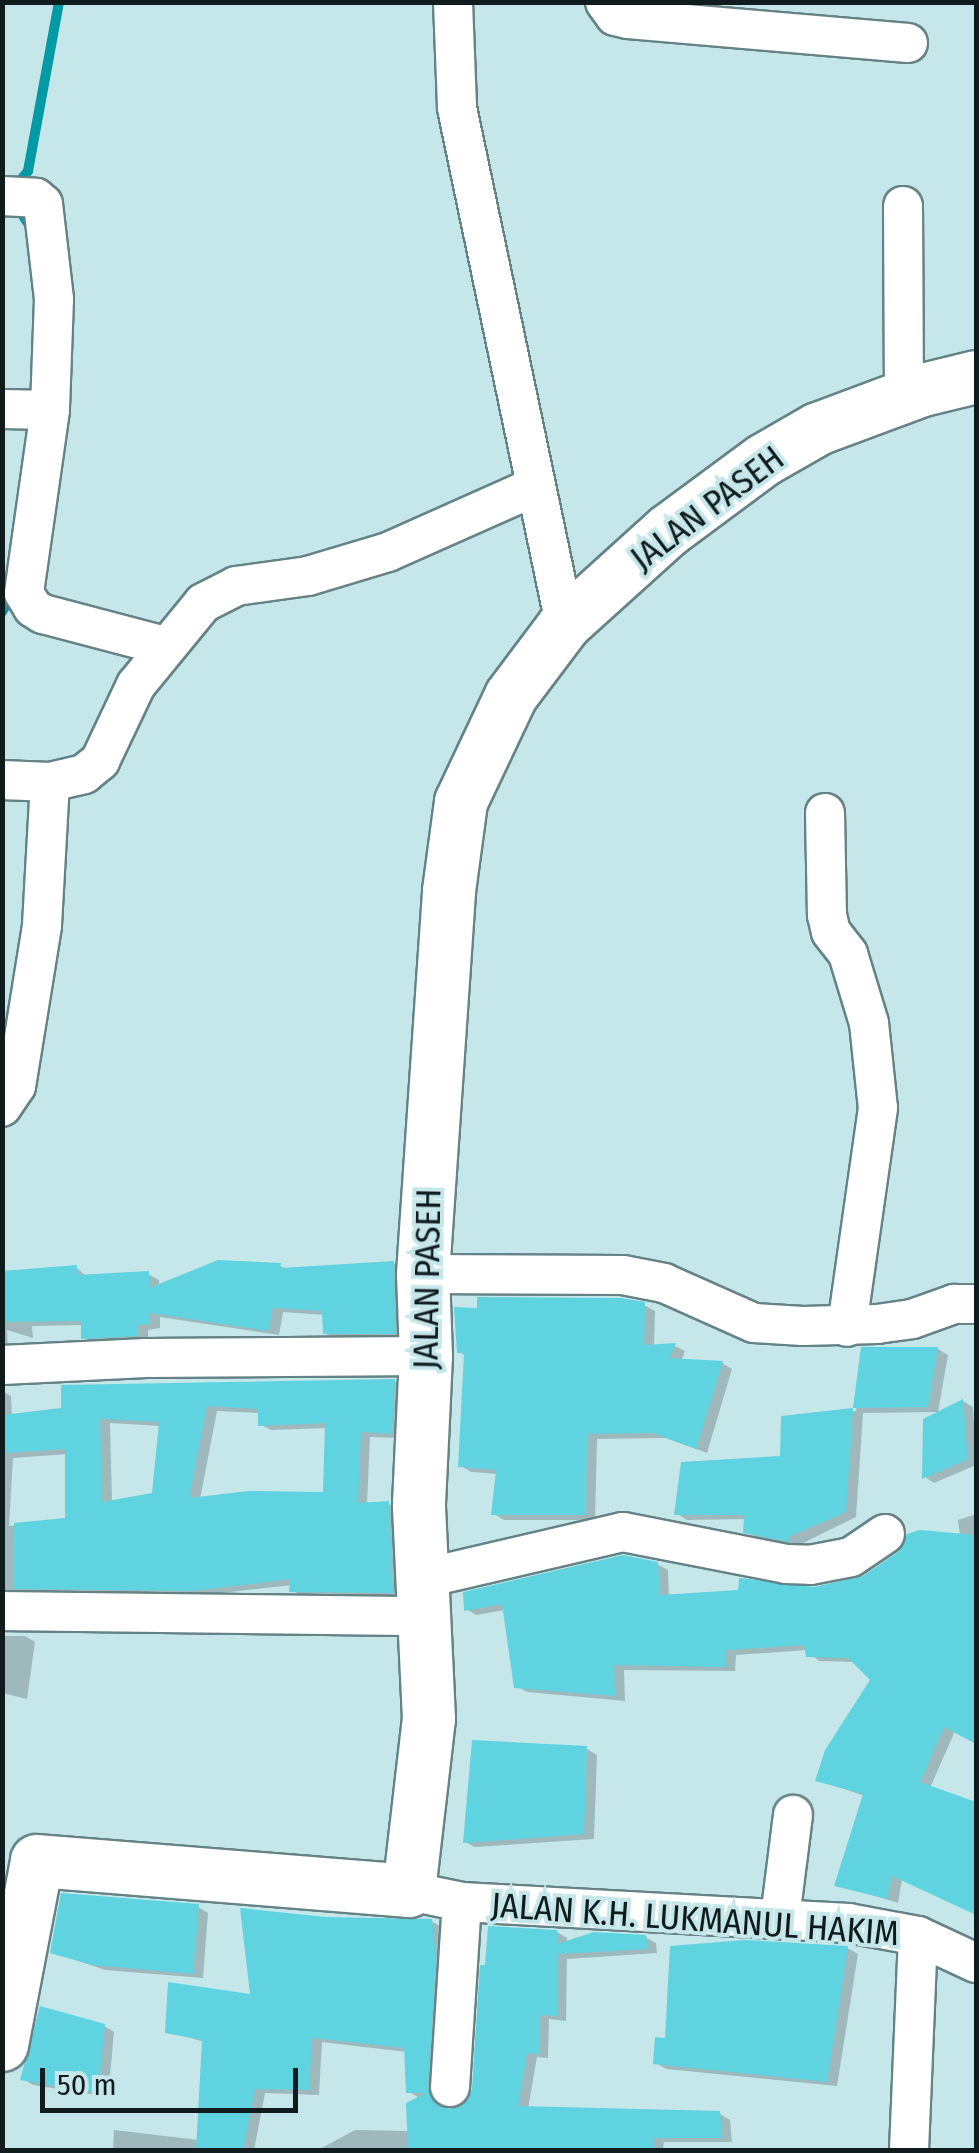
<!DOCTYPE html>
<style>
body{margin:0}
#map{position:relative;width:979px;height:2153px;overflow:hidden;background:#c6e7ea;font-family:"Fira Sans Condensed",sans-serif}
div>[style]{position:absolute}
.shadow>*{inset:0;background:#0003}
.stream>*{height:10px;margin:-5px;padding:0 5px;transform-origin:5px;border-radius:5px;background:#0399a5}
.building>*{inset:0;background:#5fd3e0}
.roads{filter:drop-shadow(2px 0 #658286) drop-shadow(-2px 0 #658286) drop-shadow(0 2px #658286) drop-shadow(0 -2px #658286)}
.street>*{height:38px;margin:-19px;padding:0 19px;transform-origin:19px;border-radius:19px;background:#fff}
.secondary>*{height:52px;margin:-26px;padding:0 26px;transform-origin:26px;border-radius:26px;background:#fff}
span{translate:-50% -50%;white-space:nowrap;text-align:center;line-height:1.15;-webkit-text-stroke:8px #c6e7ea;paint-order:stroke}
.street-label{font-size:35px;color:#0f1b1c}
.frame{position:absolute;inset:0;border:5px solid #0f1b1c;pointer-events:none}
.scale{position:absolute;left:40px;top:2068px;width:258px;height:45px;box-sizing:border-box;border:5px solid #0f1b1c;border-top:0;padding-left:12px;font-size:30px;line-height:35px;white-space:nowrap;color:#0f1b1c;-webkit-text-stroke:8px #c6e7ea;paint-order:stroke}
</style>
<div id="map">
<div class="shadow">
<i style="clip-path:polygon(393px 1263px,404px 1269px,405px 1338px,336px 1339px,325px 1333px,325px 1315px,283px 1312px,279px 1335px,160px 1317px,160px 1328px,148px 1330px,148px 1341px,94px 1343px,84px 1337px,84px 1325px,32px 1326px,33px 1338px,7px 1330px,8px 1349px,2px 1353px,2px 1274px,77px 1268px,87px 1277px,148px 1274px,159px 1280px,159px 1287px,280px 1266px,288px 1270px)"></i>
<i style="clip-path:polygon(644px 1305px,655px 1311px,654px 1347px,675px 1346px,685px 1351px,681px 1361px,722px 1363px,732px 1369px,707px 1453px,666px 1438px,597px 1439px,595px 1520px,504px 1520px,494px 1514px,498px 1474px,471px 1472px,461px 1466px,466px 1356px,459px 1352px)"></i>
<i style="clip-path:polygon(863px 1349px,938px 1349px,948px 1355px,938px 1412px,863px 1413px,856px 1517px,799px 1545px,756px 1537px,746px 1531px,747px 1519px,687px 1520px,677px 1514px,782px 1458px,784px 1418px,856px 1411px)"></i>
<i style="clip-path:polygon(evenodd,394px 1381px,405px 1387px,402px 1438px,370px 1437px,367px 1505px,388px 1504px,399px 1510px,403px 1598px,302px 1596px,292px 1590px,292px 1585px,204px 1595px,2px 1596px,2px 1391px,11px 1396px,12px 1416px,394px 1381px,217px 1411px,260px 1413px,260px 1424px,271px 1430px,328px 1428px,326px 1494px,200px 1499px,217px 1411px,394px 1381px,110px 1423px,161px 1426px,155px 1495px,112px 1503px,110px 1423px,394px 1381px,68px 1454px,67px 1520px,9px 1526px,13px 1458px,68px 1454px)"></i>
<i style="clip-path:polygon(963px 1401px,973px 1407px,976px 1465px,934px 1483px,925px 1477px,926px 1420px)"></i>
<i style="clip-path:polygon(976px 1514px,976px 1742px,955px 1731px,930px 1788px,976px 1805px,976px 1913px,902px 1879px,898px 1903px,837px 1884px,865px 1796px,818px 1780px,874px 1680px,856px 1662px,819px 1661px,807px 1650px,736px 1655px,735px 1671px,624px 1670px,625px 1701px,527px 1692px,516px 1686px,505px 1610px,476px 1615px,466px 1609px,657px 1564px,668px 1570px,669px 1597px,814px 1590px,864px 1578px,960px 1536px,958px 1520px)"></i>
<i style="clip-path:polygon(2px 1636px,25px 1636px,35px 1642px,27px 1699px,2px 1693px)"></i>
<i style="clip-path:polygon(587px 1749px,597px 1755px,594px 1839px,475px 1847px,465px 1842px)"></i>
<i style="clip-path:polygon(198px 1907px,208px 1913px,203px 1978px,105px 1970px,53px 1952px)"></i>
<i style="clip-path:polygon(325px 1919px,431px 1921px,442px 1927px,437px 2094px,446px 2111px,470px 2102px,557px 1932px,567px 1938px,567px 1943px,645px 1937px,656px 1943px,657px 1953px,567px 1959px,566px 2021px,549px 2019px,548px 2058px,537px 2057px,528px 2109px,720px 2114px,730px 2120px,732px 2142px,664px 2142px,663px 2150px,318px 2150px,355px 2130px,410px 2131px,421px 2099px,408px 2091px,407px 2052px,322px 2042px,319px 2095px,265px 2093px,254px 2150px,113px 2150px,114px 2130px,199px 2140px,204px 2042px,168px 2031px,253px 1997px)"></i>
<i style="clip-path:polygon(847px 1948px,858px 1954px,837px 2086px,666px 2069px,656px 2063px,668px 2040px)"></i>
<i style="clip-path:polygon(104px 2026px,114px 2032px,108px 2097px,33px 2085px,23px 2079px)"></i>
</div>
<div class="stream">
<i style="left:31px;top:228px;width:20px;rotate:-123deg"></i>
<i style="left:20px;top:211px;width:30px;rotate:-90deg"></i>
<i style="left:20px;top:181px;width:13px;rotate:-51deg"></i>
<i style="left:28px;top:171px;width:172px;rotate:-79.6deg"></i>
<i style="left:2px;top:612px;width:24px;rotate:-60deg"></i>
</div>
<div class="building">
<i style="clip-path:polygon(218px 1260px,281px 1263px,280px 1268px,394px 1261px,395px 1334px,323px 1334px,322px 1311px,273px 1308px,268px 1331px,150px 1313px,150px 1324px,138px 1325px,138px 1336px,81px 1339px,81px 1321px,2px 1322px,2px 1271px,77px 1265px,77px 1275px,149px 1271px,149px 1288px)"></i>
<i style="clip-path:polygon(477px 1297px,621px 1298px,645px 1302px,644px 1345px,676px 1343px,669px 1358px,723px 1361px,696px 1449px,653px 1433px,587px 1434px,586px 1515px,491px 1515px,496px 1470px,458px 1467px,464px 1353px,457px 1353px,454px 1307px,477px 1308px)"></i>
<i style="clip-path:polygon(861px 1347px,938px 1347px,928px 1407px,853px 1408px)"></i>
<i style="clip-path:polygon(evenodd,395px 1379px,392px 1434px,361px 1432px,358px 1503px,389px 1501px,393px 1593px,289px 1592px,290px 1579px,192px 1591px,13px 1589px,14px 1523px,65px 1518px,65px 1449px,2px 1453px,2px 1415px,61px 1408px,61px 1385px,395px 1379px,207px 1406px,258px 1409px,258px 1426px,325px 1423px,323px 1492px,248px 1491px,189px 1498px,207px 1406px,395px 1379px,100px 1419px,159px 1422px,152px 1493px,102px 1502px,100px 1419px)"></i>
<i style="clip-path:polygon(963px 1399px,968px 1459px,922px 1479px,923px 1419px)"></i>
<i style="clip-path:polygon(853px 1408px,846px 1512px,788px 1537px,790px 1542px,743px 1533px,744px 1515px,674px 1515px,681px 1462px,780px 1456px,781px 1416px)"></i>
<i style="clip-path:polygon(920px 1530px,976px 1535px,976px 1744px,944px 1727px,920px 1782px,976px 1802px,976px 1915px,892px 1876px,887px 1899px,834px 1886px,863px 1794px,815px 1781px,825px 1750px,870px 1680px,848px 1658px,806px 1657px,804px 1645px,726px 1650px,725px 1667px,614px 1665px,615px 1696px,514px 1688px,502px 1604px,464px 1611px,463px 1592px,623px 1555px,658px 1562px,660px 1595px,738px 1590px,739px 1578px,814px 1587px,863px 1576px,898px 1552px,907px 1534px)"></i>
<i style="clip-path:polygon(472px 1740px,587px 1746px,584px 1834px,463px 1843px)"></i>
<i style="clip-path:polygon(61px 1893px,199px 1904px,193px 1974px,92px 1965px,50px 1953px)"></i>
<i style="clip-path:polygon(240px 1908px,325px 1917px,432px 1919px,436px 1958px,428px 2087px,437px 2105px,450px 2109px,468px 2100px,472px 2089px,480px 1965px,485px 1965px,488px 1926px,557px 1930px,557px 1944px,594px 1932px,646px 1935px,648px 1949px,558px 1954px,557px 2016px,539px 2015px,539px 2054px,527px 2053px,518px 2106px,720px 2111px,722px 2138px,654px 2138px,653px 2150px,408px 2150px,406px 2103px,426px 2093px,406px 2093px,404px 2048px,312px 2038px,309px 2090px,255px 2089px,243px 2150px,196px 2150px,202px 2040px,165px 2033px,168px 1982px,250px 1994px)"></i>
<i style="clip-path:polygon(745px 1940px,848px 1946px,827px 2082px,653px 2064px,655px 2037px,665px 2038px,670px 1946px)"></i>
<i style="clip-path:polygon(40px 2006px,105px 2024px,98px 2093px,20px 2080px)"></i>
</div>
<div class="roads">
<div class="street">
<i style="left:453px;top:2px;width:106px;rotate:87.8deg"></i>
<i style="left:457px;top:108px;width:527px;rotate:78.18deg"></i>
<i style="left:605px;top:2px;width:17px;rotate:54deg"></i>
<i style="left:615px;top:16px;width:13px;rotate:13deg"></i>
<i style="left:628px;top:19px;width:281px;rotate:4.9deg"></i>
<i style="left:2px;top:196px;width:34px;rotate:3deg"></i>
<i style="left:36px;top:198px;width:9px;rotate:41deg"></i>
<i style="left:43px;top:204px;width:96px;rotate:83.4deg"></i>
<i style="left:54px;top:299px;width:111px;rotate:92.1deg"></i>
<i style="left:50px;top:410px;width:185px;rotate:98.1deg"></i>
<i style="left:24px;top:593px;width:17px;rotate:59deg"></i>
<i style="left:33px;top:608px;width:12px;rotate:31deg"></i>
<i style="left:43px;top:614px;width:126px;rotate:14.7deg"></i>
<i style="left:903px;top:206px;width:191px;rotate:89.7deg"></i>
<i style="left:2px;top:409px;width:48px;rotate:1.2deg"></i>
<i style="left:2px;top:780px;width:48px;rotate:2.4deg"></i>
<i style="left:50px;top:782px;width:144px;rotate:93.2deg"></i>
<i style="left:42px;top:926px;width:162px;rotate:99.2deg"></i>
<i style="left:16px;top:1086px;width:25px;rotate:124deg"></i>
<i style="left:50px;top:782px;width:35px;rotate:-13deg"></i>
<i style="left:84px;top:774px;width:21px;rotate:-39deg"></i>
<i style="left:100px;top:761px;width:84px;rotate:-64.7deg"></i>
<i style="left:136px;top:685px;width:106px;rotate:-50.7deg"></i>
<i style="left:203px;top:603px;width:37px;rotate:-27deg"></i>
<i style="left:236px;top:586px;width:73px;rotate:-7.9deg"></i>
<i style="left:308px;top:576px;width:84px;rotate:-16.7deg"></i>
<i style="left:388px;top:552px;width:162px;rotate:-24deg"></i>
<i style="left:825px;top:813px;width:102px;rotate:88.9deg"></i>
<i style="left:827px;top:915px;width:17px;rotate:77deg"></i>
<i style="left:831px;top:932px;width:28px;rotate:52deg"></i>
<i style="left:848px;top:954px;width:72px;rotate:73.1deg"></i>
<i style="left:869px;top:1023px;width:85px;rotate:84deg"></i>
<i style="left:878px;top:1108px;width:221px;rotate:98.1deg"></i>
<i style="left:423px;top:1274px;width:200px;rotate:0.3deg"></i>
<i style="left:623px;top:1275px;width:42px;rotate:11deg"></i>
<i style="left:664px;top:1283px;width:98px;rotate:24deg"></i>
<i style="left:754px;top:1323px;width:49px;rotate:3.5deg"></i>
<i style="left:803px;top:1326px;width:74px;rotate:-1.5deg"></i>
<i style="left:877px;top:1324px;width:35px;rotate:-8deg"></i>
<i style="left:912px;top:1319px;width:45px;rotate:-19.7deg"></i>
<i style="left:954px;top:1304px;width:22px"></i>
<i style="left:2px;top:1365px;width:144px;rotate:-2.8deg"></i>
<i style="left:146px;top:1358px;width:280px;rotate:-0.4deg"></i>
<i style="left:425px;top:1578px;width:203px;rotate:-13.1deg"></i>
<i style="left:623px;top:1532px;width:166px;rotate:11.1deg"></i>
<i style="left:786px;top:1564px;width:24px;rotate:2deg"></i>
<i style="left:810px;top:1565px;width:42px;rotate:-11deg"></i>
<i style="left:851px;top:1557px;width:41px;rotate:-34.1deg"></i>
<i style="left:2px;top:1611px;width:425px;rotate:0.7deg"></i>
<i style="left:409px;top:1891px;width:54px;rotate:11.7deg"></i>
<i style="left:462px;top:1902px;width:387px;rotate:3.1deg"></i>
<i style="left:848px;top:1923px;width:71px;rotate:10.5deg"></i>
<i style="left:918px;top:1936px;width:64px;rotate:25deg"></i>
<i style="left:780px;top:1918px;width:104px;rotate:-82.8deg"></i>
<i style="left:450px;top:2087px;width:185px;rotate:-86.3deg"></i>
<i style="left:909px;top:2150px;width:214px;rotate:-87.6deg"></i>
</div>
<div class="secondary">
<i style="left:2px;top:2045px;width:187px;rotate:-79.2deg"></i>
<i style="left:37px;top:1861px;width:373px;rotate:4.6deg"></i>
<i style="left:409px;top:1891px;width:173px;rotate:-83.4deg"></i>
<i style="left:429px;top:1719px;width:215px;rotate:-92.7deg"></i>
<i style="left:419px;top:1504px;width:148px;rotate:-87.3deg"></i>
<i style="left:426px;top:1356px;width:82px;rotate:-92.1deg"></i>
<i style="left:423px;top:1274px;width:384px;rotate:-86.1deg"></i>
<i style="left:449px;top:891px;width:90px;rotate:-82.3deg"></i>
<i style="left:461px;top:802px;width:117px;rotate:-64.7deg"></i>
<i style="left:511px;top:696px;width:90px;rotate:-53.1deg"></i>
<i style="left:565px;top:624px;width:139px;rotate:-42.1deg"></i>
<i style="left:668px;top:531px;width:119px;rotate:-36.5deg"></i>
<i style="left:764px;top:460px;width:62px;rotate:-29.9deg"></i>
<i style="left:818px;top:429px;width:112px;rotate:-20.4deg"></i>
<i style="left:923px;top:390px;width:55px;rotate:-13.8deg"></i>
</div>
</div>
<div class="street-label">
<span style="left:707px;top:508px;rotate:-37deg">JALAN PASEH</span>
<span style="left:427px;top:1279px;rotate:-89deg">JALAN PASEH</span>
<span style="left:695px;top:1919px;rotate:4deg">JALAN K.H. LUKMANUL HAKIM</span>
</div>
<div class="frame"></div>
<div class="scale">50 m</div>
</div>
